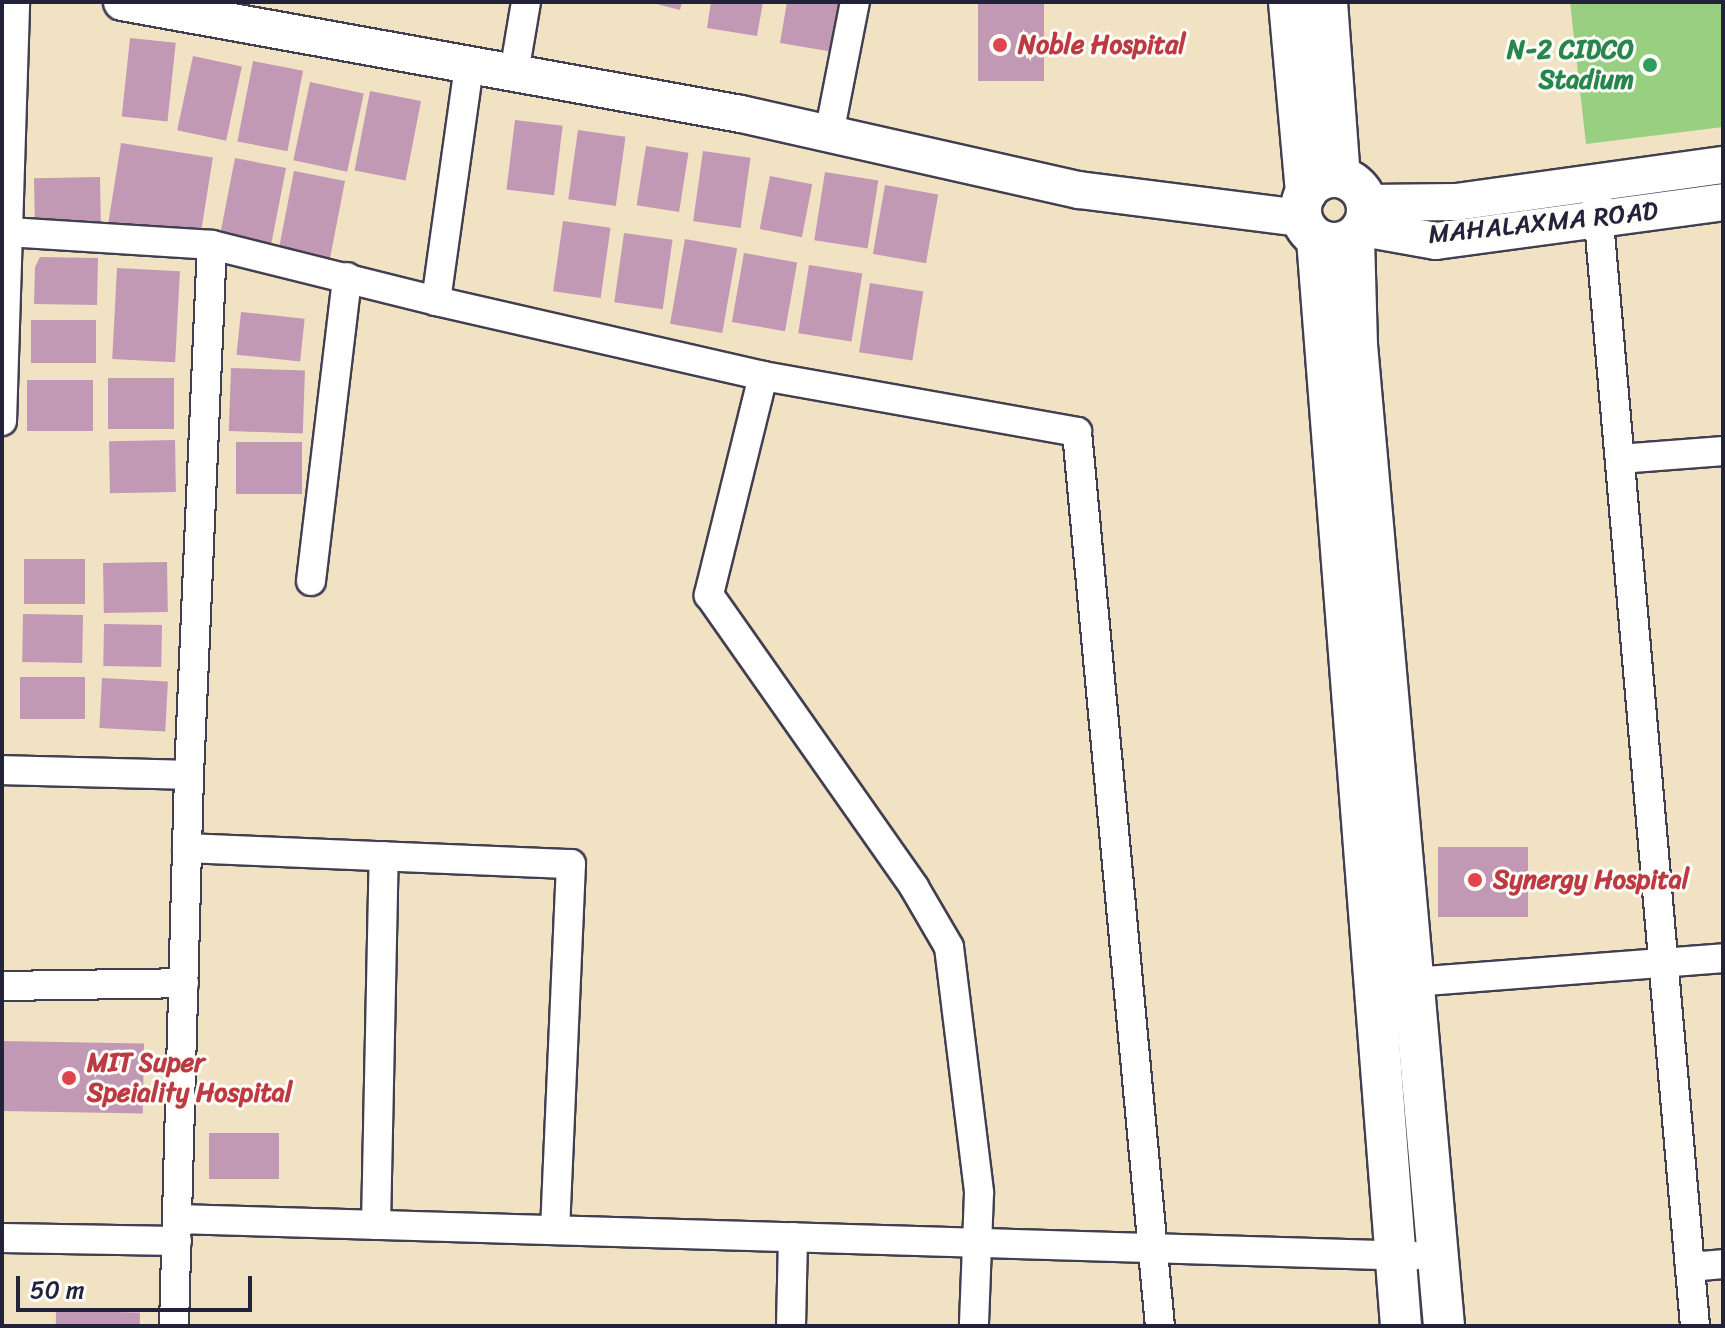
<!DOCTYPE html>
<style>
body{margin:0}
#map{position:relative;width:1725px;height:1328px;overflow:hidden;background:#f2e2c4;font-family:Sriracha,sans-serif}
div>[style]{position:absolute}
.green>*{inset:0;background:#98cf81}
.building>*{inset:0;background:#c299b5;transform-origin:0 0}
.roads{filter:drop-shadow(2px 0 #413f50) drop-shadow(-2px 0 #413f50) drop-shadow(0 2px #413f50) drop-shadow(0 -2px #413f50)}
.minor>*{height:28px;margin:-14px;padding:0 14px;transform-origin:14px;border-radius:14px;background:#fff}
.tertiary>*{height:36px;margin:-18px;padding:0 18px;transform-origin:18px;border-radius:18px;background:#fff}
.secondary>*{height:40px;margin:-20px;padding:0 20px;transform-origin:20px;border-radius:20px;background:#fff}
.secondary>.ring{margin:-20px;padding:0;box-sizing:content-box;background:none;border:40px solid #fff;border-radius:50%}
.dots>*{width:22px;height:22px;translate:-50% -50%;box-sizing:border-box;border:4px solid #fdfcf7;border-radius:50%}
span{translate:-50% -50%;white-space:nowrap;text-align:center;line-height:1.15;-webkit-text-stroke:6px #fdfcf7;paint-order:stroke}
.health-label{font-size:26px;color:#be3a42;font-weight:700}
.left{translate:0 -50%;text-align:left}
.leisure-label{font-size:26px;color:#27864d;font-weight:700}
.right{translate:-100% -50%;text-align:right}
.street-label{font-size:26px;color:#22223b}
.frame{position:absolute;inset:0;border:4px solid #22223b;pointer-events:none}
.scale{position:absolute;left:16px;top:1276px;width:236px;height:36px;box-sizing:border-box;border:4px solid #22223b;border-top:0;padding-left:10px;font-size:24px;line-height:28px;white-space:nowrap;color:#22223b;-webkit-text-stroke:6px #fdfcf7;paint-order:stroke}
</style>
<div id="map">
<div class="green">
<i style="clip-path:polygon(1570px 2px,1723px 2px,1723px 127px,1586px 144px)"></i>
</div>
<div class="building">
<i style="clip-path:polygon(649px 2px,682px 2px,680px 10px)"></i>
<i style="clip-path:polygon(711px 2px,763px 2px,757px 36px,707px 28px)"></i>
<i style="clip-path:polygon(787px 2px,843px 2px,834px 52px,780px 43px)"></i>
<i style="left:978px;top:2px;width:66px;height:79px"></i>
<i style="left:130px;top:38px;width:46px;height:79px;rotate:6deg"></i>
<i style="left:193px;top:56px;width:50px;height:76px;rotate:12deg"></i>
<i style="left:253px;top:61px;width:51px;height:82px;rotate:11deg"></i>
<i style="left:310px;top:82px;width:55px;height:80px;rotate:12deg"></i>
<i style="left:370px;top:91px;width:52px;height:81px;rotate:11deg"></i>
<i style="left:515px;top:120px;width:48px;height:70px;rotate:7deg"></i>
<i style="left:578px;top:130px;width:48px;height:70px;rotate:8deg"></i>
<i style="left:121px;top:143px;width:93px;height:83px;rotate:9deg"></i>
<i style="left:646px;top:146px;width:43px;height:60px;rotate:9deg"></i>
<i style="left:703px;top:151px;width:48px;height:71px;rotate:8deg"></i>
<i style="left:235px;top:158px;width:52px;height:81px;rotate:11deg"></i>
<i style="left:294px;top:171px;width:52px;height:81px;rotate:11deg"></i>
<i style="left:825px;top:172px;width:54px;height:69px;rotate:9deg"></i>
<i style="left:770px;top:176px;width:43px;height:54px;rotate:11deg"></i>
<i style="left:100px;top:177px;width:51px;height:66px;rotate:89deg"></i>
<i style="left:885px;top:185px;width:54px;height:70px;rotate:10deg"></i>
<i style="left:563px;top:221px;width:48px;height:71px;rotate:8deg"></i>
<i style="left:624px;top:233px;width:49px;height:70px;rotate:8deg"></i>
<i style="left:685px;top:239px;width:53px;height:86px;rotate:10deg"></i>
<i style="left:744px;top:253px;width:54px;height:70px;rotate:10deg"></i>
<i style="clip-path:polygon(40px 257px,98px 258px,97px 305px,34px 304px,35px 267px)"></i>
<i style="left:809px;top:265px;width:54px;height:69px;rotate:9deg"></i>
<i style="left:117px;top:268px;width:63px;height:91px;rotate:3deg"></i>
<i style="left:870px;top:283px;width:54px;height:70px;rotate:9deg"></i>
<i style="left:241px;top:312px;width:64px;height:43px;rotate:6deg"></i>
<i style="left:31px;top:320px;width:65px;height:43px"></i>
<i style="left:231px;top:368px;width:74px;height:63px;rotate:2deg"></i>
<i style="left:174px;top:378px;width:51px;height:66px;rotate:90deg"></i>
<i style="left:27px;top:380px;width:66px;height:51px"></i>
<i style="left:175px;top:440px;width:52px;height:66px;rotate:89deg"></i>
<i style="left:302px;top:442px;width:52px;height:66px;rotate:90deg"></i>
<i style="left:24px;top:559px;width:61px;height:45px"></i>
<i style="left:167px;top:562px;width:50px;height:64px;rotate:89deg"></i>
<i style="left:23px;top:614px;width:60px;height:48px;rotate:1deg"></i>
<i style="left:162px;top:625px;width:42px;height:58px;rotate:91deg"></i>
<i style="left:20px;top:677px;width:65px;height:42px"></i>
<i style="left:102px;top:678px;width:66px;height:50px;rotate:3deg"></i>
<i style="left:1438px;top:847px;width:90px;height:70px"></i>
<i style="left:2px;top:1041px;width:142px;height:70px;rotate:1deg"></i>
<i style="left:209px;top:1133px;width:70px;height:46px"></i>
<i style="left:56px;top:1311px;width:84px;height:15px;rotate:1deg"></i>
</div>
<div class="roads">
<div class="minor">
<i style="left:514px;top:73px;width:72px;rotate:-80.4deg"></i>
<i style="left:829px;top:134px;width:135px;rotate:-78.9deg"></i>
<i style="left:1597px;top:199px;width:1131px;rotate:85.03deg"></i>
<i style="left:8px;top:232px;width:204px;rotate:3.6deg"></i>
<i style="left:212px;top:245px;width:231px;rotate:14deg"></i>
<i style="left:436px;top:301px;width:335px;rotate:12.9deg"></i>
<i style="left:763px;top:376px;width:319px;rotate:10.1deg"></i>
<i style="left:1077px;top:432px;width:898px;rotate:84.7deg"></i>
<i style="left:436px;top:301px;width:238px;rotate:-82deg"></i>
<i style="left:763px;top:376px;width:226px;rotate:103.9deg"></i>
<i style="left:709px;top:595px;width:357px;rotate:54.9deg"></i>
<i style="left:914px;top:887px;width:69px;rotate:59.7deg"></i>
<i style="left:949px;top:947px;width:248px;rotate:83deg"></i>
<i style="left:979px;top:1193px;width:133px;rotate:92.2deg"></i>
<i style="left:2px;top:421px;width:419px;rotate:-88.2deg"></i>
<i style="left:1620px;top:459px;width:103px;rotate:-4.4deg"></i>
<i style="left:311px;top:581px;width:306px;rotate:-83.2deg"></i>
<i style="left:2px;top:770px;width:187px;rotate:1.5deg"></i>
<i style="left:187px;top:848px;width:384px;rotate:2.4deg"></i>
<i style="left:571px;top:864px;width:366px;rotate:92.5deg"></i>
<i style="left:1414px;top:982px;width:310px;rotate:-4.4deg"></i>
<i style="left:2px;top:986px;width:182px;rotate:-0.9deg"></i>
<i style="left:177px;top:1219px;width:1237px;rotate:1.71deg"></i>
<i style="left:376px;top:1225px;width:369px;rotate:-88.8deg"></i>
<i style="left:2px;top:1238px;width:175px;rotate:1deg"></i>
<i style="left:1690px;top:1267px;width:33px;rotate:-5deg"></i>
<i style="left:174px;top:1326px;width:551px;rotate:-88.44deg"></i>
<i style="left:189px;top:775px;width:530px;rotate:-87.52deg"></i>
<i style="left:791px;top:1326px;width:89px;rotate:-88.7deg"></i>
</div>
<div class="tertiary">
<i style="left:122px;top:2px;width:629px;rotate:10.26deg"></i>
<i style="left:741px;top:114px;width:346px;rotate:12.7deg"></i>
<i style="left:1079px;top:190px;width:224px;rotate:7.2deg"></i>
<i style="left:1367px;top:203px;width:89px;rotate:-0.6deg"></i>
<i style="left:1456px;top:202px;width:270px;rotate:-7.9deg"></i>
<i style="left:1363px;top:228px;width:74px;rotate:10.1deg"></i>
<i style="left:1436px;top:241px;width:290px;rotate:-7.7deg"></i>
</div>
<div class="secondary">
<i style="left:1289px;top:2px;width:192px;rotate:84.9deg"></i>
<i style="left:1327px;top:2px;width:175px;rotate:85.8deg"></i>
<i class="ring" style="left:1301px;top:177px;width:26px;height:26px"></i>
<i style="left:1354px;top:238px;width:107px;rotate:88.4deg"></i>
<i style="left:1357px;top:345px;width:985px;rotate:84.93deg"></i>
<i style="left:1317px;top:239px;width:1090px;rotate:85.58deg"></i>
</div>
</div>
<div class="dots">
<i style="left:1000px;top:45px;background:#e0444e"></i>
<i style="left:1650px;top:65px;background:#2e9e5b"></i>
<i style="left:1475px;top:880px;background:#e0444e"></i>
<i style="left:69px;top:1078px;background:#e0444e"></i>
</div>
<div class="health-label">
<span class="left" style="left:1018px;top:45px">Noble Hospital</span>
<span class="left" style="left:1493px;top:880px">Synergy Hospital</span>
<span class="left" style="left:87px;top:1078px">MIT Super<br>Speiality Hospital</span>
</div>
<div class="leisure-label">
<span class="right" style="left:1634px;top:65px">N-2 CIDCO<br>Stadium</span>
</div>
<div class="street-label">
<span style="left:1543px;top:223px;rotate:-6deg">MAHALAXMA ROAD</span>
</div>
<div class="frame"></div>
<div class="scale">50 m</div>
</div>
